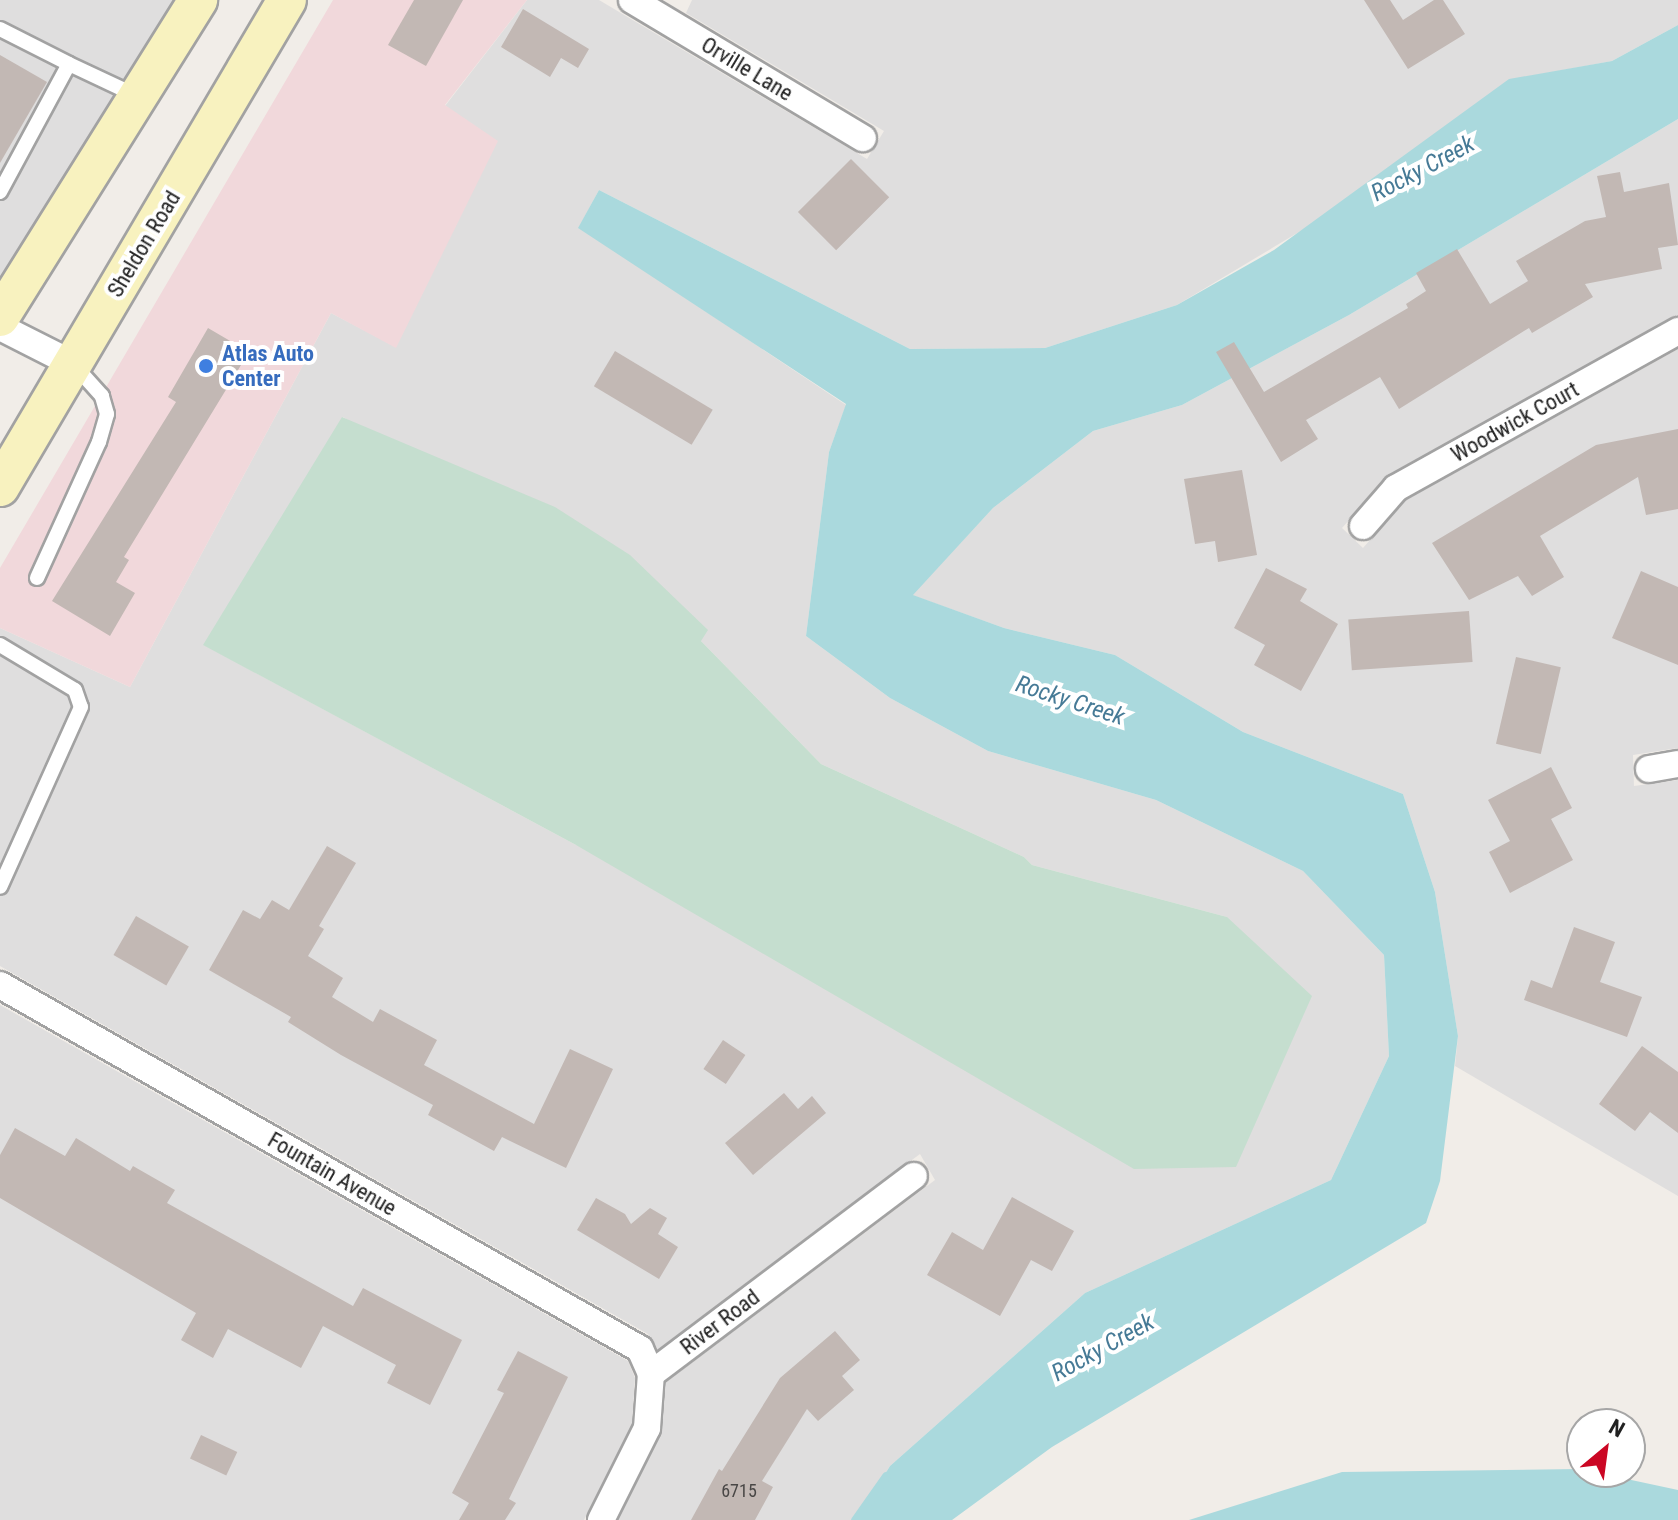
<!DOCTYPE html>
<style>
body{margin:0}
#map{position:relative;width:1678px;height:1520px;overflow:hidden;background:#f1ede8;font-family:"Roboto Condensed",sans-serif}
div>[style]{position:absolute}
.residential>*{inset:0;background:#dfdede}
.commercial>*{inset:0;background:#f1d8db}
.wetland>*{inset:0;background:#c5decf}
.water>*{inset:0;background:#aad9dd}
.stream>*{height:9px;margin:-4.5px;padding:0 4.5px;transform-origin:4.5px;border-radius:4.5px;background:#aad9dd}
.building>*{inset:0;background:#c2b8b4;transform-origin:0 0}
.roads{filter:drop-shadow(2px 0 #a2a2a2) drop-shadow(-2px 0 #a2a2a2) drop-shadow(0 2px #a2a2a2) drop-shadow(0 -2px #a2a2a2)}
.lane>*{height:14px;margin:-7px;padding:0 7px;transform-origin:7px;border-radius:7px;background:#fff}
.street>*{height:26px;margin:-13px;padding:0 13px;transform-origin:13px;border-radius:13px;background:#fff}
.secondary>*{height:38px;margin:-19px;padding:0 19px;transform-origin:19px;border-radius:19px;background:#f8f2bf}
.dots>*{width:22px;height:22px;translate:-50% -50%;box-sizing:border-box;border:4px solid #fff;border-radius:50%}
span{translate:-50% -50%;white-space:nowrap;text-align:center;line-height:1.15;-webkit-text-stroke:8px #fff;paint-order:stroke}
.number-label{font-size:18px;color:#494746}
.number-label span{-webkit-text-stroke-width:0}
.street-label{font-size:22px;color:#212121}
.shop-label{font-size:22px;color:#366cbe;font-weight:700}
.left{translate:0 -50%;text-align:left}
.water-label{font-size:24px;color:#467a96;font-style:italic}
.north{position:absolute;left:1566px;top:1408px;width:80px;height:80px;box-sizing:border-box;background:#fff;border:2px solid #a6a6a6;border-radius:50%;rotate:29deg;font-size:22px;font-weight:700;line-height:32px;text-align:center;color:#212121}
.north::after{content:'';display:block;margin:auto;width:28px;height:36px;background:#cb0724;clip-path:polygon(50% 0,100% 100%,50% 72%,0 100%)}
</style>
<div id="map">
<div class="residential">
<i style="clip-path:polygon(0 0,178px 0,0 281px)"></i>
<i style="clip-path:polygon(evenodd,527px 0,599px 0,867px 159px,884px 131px,686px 13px,692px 0,1678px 0,1678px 25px,1612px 61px,1509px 80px,1314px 223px,1177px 305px,1045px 348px,910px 349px,599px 190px,579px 227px,846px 405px,829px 452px,806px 636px,890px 698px,988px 751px,1156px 800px,1303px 871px,1384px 955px,1389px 1056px,1331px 1180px,1085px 1293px,890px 1466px,857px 1520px,617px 1520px,660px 1435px,665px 1383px,935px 1180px,920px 1154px,658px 1350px,648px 1334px,0 966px,0 628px,130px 687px,331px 313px,396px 347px,445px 106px,527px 0,343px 417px,701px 641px,821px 764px,1024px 857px,1032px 865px,1227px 917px,576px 845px,204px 645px,343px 417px)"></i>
<i style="clip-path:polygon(1678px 119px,1678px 316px,1390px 474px,1342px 528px,1363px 548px,1404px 501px,1678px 349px,1678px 748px,1633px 755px,1634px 786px,1678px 780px,1678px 1196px,1455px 1066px,1458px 1036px,1435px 892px,1403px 794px,1243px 732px,1115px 655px,1004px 628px,912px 595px,993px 508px,1093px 431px,1182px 405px,1349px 315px)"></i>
<i style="clip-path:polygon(0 1005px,628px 1361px,635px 1378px,632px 1425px,584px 1520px,0 1520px)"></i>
</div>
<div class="commercial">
<i style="clip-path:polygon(333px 0,527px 0,445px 105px,498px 141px,396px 348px,331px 313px,130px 687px,0 628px,0 568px)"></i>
</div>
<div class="wetland">
<i style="clip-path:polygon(342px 417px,555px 507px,630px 555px,708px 630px,701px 641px,821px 764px,1024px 857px,1032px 865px,1227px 917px,1312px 996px,1236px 1167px,1134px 1169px,576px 845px,203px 645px)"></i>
</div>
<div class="water">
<i style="clip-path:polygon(1678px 25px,1678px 119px,1349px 315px,1182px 405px,1093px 431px,993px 508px,913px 595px,1004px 628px,1115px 655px,1243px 732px,1403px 794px,1435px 892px,1458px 1036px,1440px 1181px,1426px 1223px,1052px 1447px,952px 1520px,857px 1520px,890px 1466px,1085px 1293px,1331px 1180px,1389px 1056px,1384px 955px,1303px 871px,1156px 800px,988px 751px,890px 698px,806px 636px,829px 452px,846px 404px,578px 228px,599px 190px,910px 349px,1045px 348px,1177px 305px,1274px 250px,1509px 79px,1612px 61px)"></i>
<i style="clip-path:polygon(1580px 1469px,1678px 1490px,1678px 1520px,1189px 1520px,1342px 1472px)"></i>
</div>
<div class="stream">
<i style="left:855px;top:1520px;width:54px;rotate:-54.8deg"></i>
</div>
<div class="building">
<i style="clip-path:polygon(414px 0,463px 0,426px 66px,388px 45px)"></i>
<i style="clip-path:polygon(1364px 0,1390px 0,1403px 20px,1434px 0,1443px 0,1465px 34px,1408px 69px)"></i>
<i style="clip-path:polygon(523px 9px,589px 49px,578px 68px,561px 58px,550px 77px,501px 47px)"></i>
<i style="clip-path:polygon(0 55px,47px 82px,0 163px)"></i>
<i style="left:851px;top:159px;width:54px;height:75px;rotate:45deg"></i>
<i style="clip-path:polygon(1620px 172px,1624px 192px,1669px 183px,1678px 245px,1658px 248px,1662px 269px,1585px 284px,1593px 297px,1532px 333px,1529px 328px,1399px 409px,1380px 377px,1306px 420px,1318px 439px,1281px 462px,1216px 352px,1234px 342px,1264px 392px,1408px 308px,1406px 304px,1426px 291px,1416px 273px,1457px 249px,1490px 304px,1528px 281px,1516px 261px,1585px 221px,1606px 217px,1597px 176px)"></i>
<i style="clip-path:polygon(208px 328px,249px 352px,124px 557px,129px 560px,116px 582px,135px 593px,110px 636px,52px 601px,176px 402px,168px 397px)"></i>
<i style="left:615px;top:351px;width:114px;height:41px;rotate:31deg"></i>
<i style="clip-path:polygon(1678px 429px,1678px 509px,1646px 515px,1638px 477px,1540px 536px,1564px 577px,1532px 596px,1518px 576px,1469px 600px,1432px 543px,1596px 445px)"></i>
<i style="clip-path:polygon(1242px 470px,1257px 555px,1218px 562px,1215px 541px,1195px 544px,1184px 479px)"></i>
<i style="clip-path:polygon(1266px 568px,1307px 589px,1300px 601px,1338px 624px,1301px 691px,1254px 665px,1265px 645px,1234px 628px)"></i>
<i style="clip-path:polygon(1641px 571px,1678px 587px,1678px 665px,1612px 638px)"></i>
<i style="left:1469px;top:611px;width:51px;height:121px;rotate:86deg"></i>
<i style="left:1516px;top:657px;width:46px;height:89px;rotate:13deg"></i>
<i style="clip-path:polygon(1551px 767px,1572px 808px,1551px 819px,1573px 860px,1510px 893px,1489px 852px,1510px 841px,1488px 800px)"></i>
<i style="clip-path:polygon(327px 846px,356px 863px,319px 926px,324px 929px,308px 956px,343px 978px,332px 997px,373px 1022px,380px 1009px,437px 1040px,424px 1065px,534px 1124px,570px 1049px,613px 1069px,566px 1168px,502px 1137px,494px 1151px,428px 1115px,433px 1105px,341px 1055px,288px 1022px,291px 1017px,209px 970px,243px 910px,260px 919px,272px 900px,289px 910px)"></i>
<i style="left:136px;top:916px;width:61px;height:45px;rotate:30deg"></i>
<i style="clip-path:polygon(1574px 927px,1615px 942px,1600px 982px,1642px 997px,1627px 1037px,1524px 1000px,1531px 980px,1552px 988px)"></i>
<i style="left:723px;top:1040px;width:27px;height:35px;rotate:34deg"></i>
<i style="clip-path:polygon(1642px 1046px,1678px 1072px,1678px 1133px,1650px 1112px,1635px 1131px,1599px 1104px)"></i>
<i style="clip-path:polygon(784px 1093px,798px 1109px,812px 1096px,826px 1113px,753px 1175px,725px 1143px)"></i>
<i style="clip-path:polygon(15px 1128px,65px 1156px,76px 1138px,130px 1171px,133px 1166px,175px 1190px,167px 1203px,353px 1306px,363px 1288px,462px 1340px,430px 1405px,387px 1383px,396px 1365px,323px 1326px,301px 1368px,228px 1329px,213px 1358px,181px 1340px,196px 1313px,0 1198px,0 1155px)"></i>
<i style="clip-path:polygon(1012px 1197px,1074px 1231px,1052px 1271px,1031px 1260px,1000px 1316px,927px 1275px,952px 1232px,983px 1250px)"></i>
<i style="clip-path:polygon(596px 1198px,625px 1214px,631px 1224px,650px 1208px,667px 1218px,658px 1234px,678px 1247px,659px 1279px,577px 1230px)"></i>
<i style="clip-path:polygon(835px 1331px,860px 1360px,842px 1376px,854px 1390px,818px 1421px,807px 1409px,762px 1481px,773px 1487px,755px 1520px,691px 1520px,719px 1469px,722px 1471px,780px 1378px)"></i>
<i style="clip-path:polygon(518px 1351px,568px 1377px,509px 1499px,516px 1503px,505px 1520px,459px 1520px,469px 1503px,452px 1493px,504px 1393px,497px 1390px)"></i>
<i style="left:201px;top:1435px;width:40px;height:26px;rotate:25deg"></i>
</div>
<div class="roads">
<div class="lane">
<i style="left:0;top:29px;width:77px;rotate:26.9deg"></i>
<i style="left:0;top:192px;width:145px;rotate:-61.7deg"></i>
<i style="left:69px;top:64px;width:75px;rotate:25.2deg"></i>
<i style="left:37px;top:578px;width:149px;rotate:-65.5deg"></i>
<i style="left:99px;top:442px;width:29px;rotate:-74deg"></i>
<i style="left:107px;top:414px;width:19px;rotate:-106deg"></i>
<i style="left:102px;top:396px;width:40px;rotate:-132deg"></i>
<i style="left:0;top:645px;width:87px;rotate:31deg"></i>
<i style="left:75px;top:690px;width:18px;rotate:71deg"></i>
<i style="left:81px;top:707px;width:197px;rotate:114.2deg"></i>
</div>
<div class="street">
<i style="left:632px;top:0;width:269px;rotate:30.9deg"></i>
<i style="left:0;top:327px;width:80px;rotate:26.9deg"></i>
<i style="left:1363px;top:526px;width:50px;rotate:-49deg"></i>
<i style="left:1396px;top:488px;width:323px;rotate:-29.1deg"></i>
<i style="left:1649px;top:769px;width:29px;rotate:-10deg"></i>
<i style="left:0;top:985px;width:736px;rotate:29.63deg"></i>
<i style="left:640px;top:1349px;width:27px;rotate:66deg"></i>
<i style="left:601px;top:1520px;width:103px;rotate:-63.4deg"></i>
<i style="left:647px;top:1428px;width:54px;rotate:-85.8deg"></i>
<i style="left:651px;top:1374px;width:329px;rotate:-37deg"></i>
</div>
<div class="secondary">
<i style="left:0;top:317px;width:374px;rotate:-58deg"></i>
<i style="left:0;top:487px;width:565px;rotate:-59.49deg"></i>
</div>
</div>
<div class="dots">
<i style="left:206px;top:366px;background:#3f7fe0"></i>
</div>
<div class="number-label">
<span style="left:739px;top:1491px">6715</span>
</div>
<div class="street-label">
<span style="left:747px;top:69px;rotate:31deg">Orville Lane</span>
<span style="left:144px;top:244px;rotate:-59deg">Sheldon Road</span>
<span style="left:1515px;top:422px;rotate:-29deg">Woodwick Court</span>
<span style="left:332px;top:1174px;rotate:30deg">Fountain Avenue</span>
<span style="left:720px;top:1322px;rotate:-37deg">River Road</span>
</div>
<div class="shop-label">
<span class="left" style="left:222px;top:366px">Atlas Auto<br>Center</span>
</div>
<div class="water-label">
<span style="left:1423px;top:169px;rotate:-28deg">Rocky Creek</span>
<span style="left:1070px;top:701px;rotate:18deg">Rocky Creek</span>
<span style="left:1103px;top:1348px;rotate:-29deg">Rocky Creek</span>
</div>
<div class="north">N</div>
</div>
